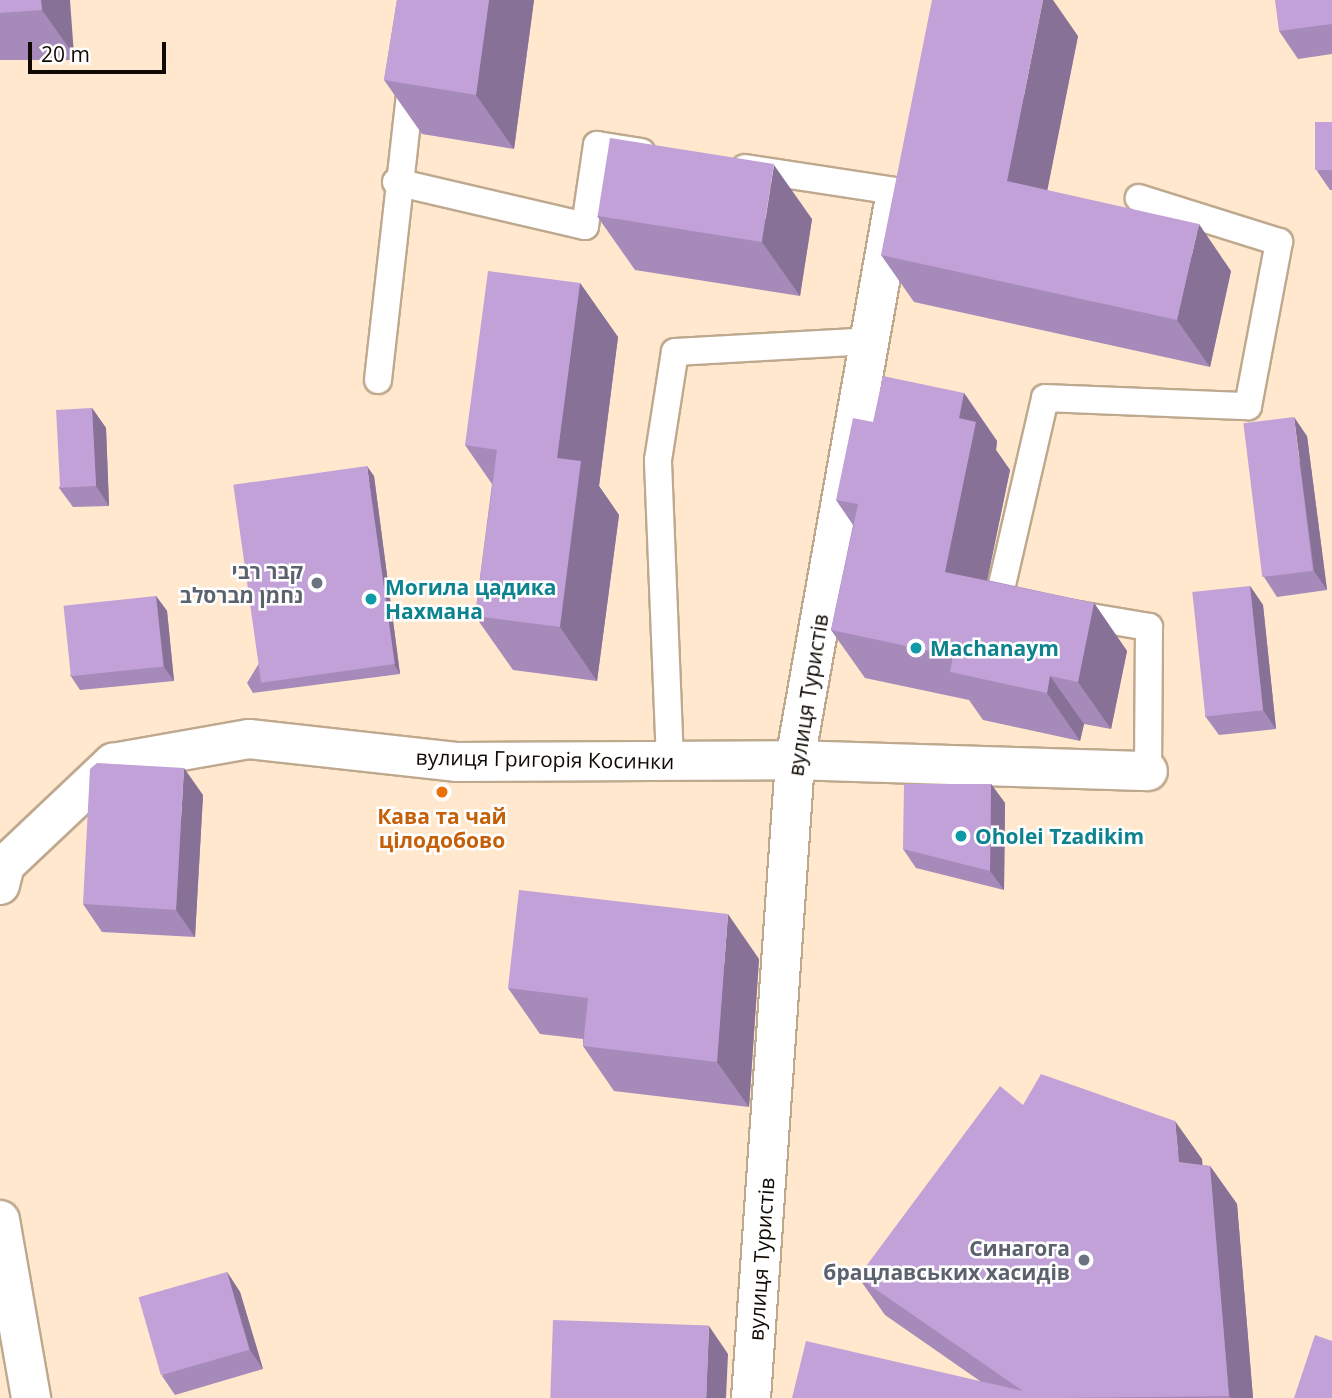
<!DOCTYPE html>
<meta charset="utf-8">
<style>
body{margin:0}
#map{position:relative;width:1332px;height:1398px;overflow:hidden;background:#ffe8cd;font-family:"Open Sans","Noto Sans Hebrew",sans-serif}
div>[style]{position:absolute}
.roads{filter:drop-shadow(2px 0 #bea98f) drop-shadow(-2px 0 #bea98f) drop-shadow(0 2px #bea98f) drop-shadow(0 -2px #bea98f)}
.lane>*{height:26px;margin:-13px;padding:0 13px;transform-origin:13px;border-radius:13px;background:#fff}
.street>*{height:38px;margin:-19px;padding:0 19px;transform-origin:19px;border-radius:19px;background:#fff}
.wall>*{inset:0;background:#a68ab9;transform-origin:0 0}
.shaded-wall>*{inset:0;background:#877196}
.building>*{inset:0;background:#c1a1d7;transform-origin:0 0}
.dots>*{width:19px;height:19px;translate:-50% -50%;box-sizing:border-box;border:4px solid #fff;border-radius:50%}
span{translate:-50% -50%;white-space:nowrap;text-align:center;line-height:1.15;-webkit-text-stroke:5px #fff;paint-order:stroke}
.worship-label{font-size:21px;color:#5b616d;font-weight:700}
.right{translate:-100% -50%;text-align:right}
.culture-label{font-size:21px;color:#0d838f;font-weight:700}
.left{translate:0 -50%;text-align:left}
.street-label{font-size:21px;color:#110a03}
.food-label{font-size:21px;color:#c56008;font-weight:700}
.scale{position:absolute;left:28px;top:42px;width:138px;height:32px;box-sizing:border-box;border:4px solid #110a03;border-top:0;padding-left:9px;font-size:21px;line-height:24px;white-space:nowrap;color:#110a03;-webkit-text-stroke:5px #fff;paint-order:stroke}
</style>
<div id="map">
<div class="roads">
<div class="lane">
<i style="left:745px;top:168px;width:153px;rotate:8.7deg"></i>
<i style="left:396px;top:182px;width:194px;rotate:13.1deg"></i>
<i style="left:585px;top:226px;width:82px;rotate:-81.6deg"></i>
<i style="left:597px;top:145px;width:45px;rotate:9deg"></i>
<i style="left:378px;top:380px;width:306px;rotate:-83.6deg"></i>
<i style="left:1014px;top:605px;width:16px;rotate:-169deg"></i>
<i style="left:998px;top:602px;width:209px;rotate:-77deg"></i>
<i style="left:1045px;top:398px;width:203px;rotate:2.3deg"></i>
<i style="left:1248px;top:406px;width:167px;rotate:-79.3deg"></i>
<i style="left:1279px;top:242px;width:147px;rotate:-162.6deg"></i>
<i style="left:1072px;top:614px;width:78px;rotate:9.6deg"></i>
<i style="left:1149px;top:627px;width:144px;rotate:90.4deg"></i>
<i style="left:670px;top:761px;width:301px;rotate:-92.3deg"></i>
<i style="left:658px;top:460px;width:109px;rotate:-81.1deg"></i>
<i style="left:675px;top:352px;width:195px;rotate:-3.2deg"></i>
</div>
<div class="street">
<i style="left:0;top:885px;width:21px;rotate:-76deg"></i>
<i style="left:5px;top:865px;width:149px;rotate:-43.4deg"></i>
<i style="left:113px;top:763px;width:138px;rotate:-10deg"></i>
<i style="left:249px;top:739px;width:208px;rotate:6.3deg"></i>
<i style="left:456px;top:762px;width:339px;rotate:-0.3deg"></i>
<i style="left:795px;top:760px;width:353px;rotate:1.8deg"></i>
<i style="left:0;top:1220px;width:181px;rotate:80.1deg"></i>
<i style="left:751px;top:1398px;width:640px;rotate:-86.05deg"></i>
<i style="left:795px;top:760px;width:561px;rotate:-79.93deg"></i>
</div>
</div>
<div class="wall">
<i style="left:0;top:0;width:70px;height:60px"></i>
<i style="clip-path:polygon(397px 0,534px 0,514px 149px,422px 134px,384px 80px)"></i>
<i style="clip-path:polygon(1332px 0,1332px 54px,1298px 59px,1279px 31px)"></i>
<i style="clip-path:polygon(1078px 36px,1047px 190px,1231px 271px,1210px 367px,914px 302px,881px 255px)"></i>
<i style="clip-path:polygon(1332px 122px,1332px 190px,1330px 190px,1317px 171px)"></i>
<i style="clip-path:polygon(597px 216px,812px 219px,800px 296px,635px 270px)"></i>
<i style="clip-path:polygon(580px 283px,618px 337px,599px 486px,619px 515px,597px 681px,513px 670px,475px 616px,492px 484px,465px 445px)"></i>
<i style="clip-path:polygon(964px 393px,997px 441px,996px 450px,1010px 470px,987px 580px,1094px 603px,1127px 651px,1111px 729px,1084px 724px,1080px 741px,983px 720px,969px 700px,865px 678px,831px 630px,853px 525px,836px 500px)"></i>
<i style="clip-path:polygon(92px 408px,106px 428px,109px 506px,73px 507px,59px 488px)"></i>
<i style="clip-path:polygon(1307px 436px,1327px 590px,1277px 597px,1264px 577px)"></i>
<i style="clip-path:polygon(374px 476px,400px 674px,253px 693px,247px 683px)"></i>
<i style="clip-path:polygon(1250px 586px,1263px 605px,1276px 729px,1219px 735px,1205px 716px)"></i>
<i style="clip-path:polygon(156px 596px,167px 611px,174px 681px,80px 690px,70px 675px)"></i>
<i style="clip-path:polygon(991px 784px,1005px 803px,1004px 890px,916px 868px,903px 849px)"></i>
<i style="clip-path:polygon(203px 795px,195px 937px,102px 932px,83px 904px)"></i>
<i style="clip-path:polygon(759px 959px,749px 1107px,614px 1091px,583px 1046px,583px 1039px,540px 1034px,508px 988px)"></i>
<i style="clip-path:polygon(1023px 1105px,1202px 1159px,1202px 1165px,1210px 1166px,1237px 1204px,1253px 1398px,792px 1398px,980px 1381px,885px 1315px,858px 1277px)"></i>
<i style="clip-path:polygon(227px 1272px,240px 1292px,263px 1369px,175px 1395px,162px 1376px)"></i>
</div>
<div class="shaded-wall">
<i style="clip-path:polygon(41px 0,70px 0,74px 55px,42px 10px)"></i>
<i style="clip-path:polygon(489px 0,534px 0,514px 149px,476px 95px)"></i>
<i style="clip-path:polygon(1043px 0,1053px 0,1078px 36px,1040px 227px,1007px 181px)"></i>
<i style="clip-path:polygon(774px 165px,812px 219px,800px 296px,762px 242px)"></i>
<i style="clip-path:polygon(1199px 224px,1231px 271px,1210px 367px,1177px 320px)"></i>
<i style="clip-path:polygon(580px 283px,618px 337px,599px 486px,619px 515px,597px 681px,560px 627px,557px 458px)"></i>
<i style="clip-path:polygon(964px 393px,997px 441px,996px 450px,1010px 470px,979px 620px,945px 572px,959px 418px)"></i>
<i style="clip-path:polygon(92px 408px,106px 428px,109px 506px,96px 486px)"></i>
<i style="clip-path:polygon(1294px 417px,1307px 436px,1327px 590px,1314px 571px)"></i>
<i style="clip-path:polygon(367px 466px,374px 476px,400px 674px,394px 664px)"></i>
<i style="clip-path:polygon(1250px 586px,1263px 605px,1276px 729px,1263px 710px)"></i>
<i style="clip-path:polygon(156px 596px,167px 611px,174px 681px,164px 667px)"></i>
<i style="clip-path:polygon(1094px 603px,1127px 651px,1111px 729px,1078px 682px)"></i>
<i style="clip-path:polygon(1050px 676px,1084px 724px,1080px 741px,1047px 693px)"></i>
<i style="clip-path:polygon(184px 768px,203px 795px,195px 937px,176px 910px)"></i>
<i style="clip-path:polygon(991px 784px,1005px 803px,1004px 890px,990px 871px)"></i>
<i style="clip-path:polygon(728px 914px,759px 959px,749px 1107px,717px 1062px)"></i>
<i style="clip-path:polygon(1175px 1121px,1202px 1159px,1206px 1200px,1179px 1162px)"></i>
<i style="clip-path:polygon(1210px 1166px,1237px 1204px,1253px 1398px,1231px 1398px,1229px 1396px)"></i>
<i style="clip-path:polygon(227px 1272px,240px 1292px,263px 1369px,250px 1350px)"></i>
<i style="clip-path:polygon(709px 1326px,728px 1354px,726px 1398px,706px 1398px)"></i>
</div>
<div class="building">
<i style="clip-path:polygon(0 0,41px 0,42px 10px,0 13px)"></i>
<i style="clip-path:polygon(397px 0,489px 0,476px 95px,384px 80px)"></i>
<i style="clip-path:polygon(932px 0,1043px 0,1007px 181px,1199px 224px,1177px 320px,881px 255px)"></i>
<i style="clip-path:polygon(1275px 0,1332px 0,1332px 24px,1279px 31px)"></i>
<i style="left:1332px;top:122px;width:48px;height:17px;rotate:90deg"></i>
<i style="left:610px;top:138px;width:166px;height:79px;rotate:9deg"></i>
<i style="clip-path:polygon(488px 271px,580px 283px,557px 458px,581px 461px,560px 627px,475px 616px,497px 450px,465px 445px)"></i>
<i style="clip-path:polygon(883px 376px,964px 393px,959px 418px,976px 422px,945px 572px,1094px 603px,1078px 682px,1050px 676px,1047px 693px,950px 672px,953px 656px,831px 630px,858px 504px,836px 500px,853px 418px,873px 422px)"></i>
<i style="left:92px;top:408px;width:78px;height:36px;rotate:87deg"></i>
<i style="left:1294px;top:417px;width:155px;height:51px;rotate:83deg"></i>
<i style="left:367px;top:466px;width:200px;height:135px;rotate:82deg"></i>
<i style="left:1250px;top:586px;width:125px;height:58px;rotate:84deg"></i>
<i style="left:156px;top:596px;width:71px;height:93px;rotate:84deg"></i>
<i style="clip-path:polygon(97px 763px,184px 768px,176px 910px,83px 904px,90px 769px)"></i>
<i style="clip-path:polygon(904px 784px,991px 784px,990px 871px,903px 849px)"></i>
<i style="clip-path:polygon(519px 890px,728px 914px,717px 1062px,583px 1046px,588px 998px,508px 988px)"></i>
<i style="clip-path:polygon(1041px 1074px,1175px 1121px,1179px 1162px,1210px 1166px,1229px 1396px,1060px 1398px,792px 1398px,806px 1341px,1023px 1391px,858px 1277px,1000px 1086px,1023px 1105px)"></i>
<i style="left:227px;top:1272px;width:81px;height:92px;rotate:74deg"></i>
<i style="left:553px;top:1320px;width:156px;height:78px;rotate:2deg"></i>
<i style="clip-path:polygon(1315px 1335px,1332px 1341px,1332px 1398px,1294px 1398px)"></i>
</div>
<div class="dots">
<i style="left:317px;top:583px;background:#6b7280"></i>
<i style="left:371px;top:599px;background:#0f9aa8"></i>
<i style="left:916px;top:648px;background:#0f9aa8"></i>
<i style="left:442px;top:792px;background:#e8710a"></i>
<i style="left:961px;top:836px;background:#0f9aa8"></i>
<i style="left:1084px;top:1260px;background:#6b7280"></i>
</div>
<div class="worship-label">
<span class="right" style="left:303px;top:583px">קבר רבי<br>נחמן מברסלב</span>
<span class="right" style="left:1070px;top:1260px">Синагога<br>брацлавських хасидів</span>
</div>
<div class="culture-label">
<span class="left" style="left:385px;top:599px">Могила цадика<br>Нахмана</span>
<span class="left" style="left:930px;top:648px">Machanaym</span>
<span class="left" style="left:975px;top:836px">Oholei Tzadikim</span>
</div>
<div class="street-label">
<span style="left:808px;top:695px;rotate:-81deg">вулиця Туристів</span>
<span style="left:545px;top:759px;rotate:1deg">вулиця Григорія Косинки</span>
<span style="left:761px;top:1259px;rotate:-86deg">вулиця Туристів</span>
</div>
<div class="food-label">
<span style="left:442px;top:828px">Кава та чай<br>цілодобово</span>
</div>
<div class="scale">20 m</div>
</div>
